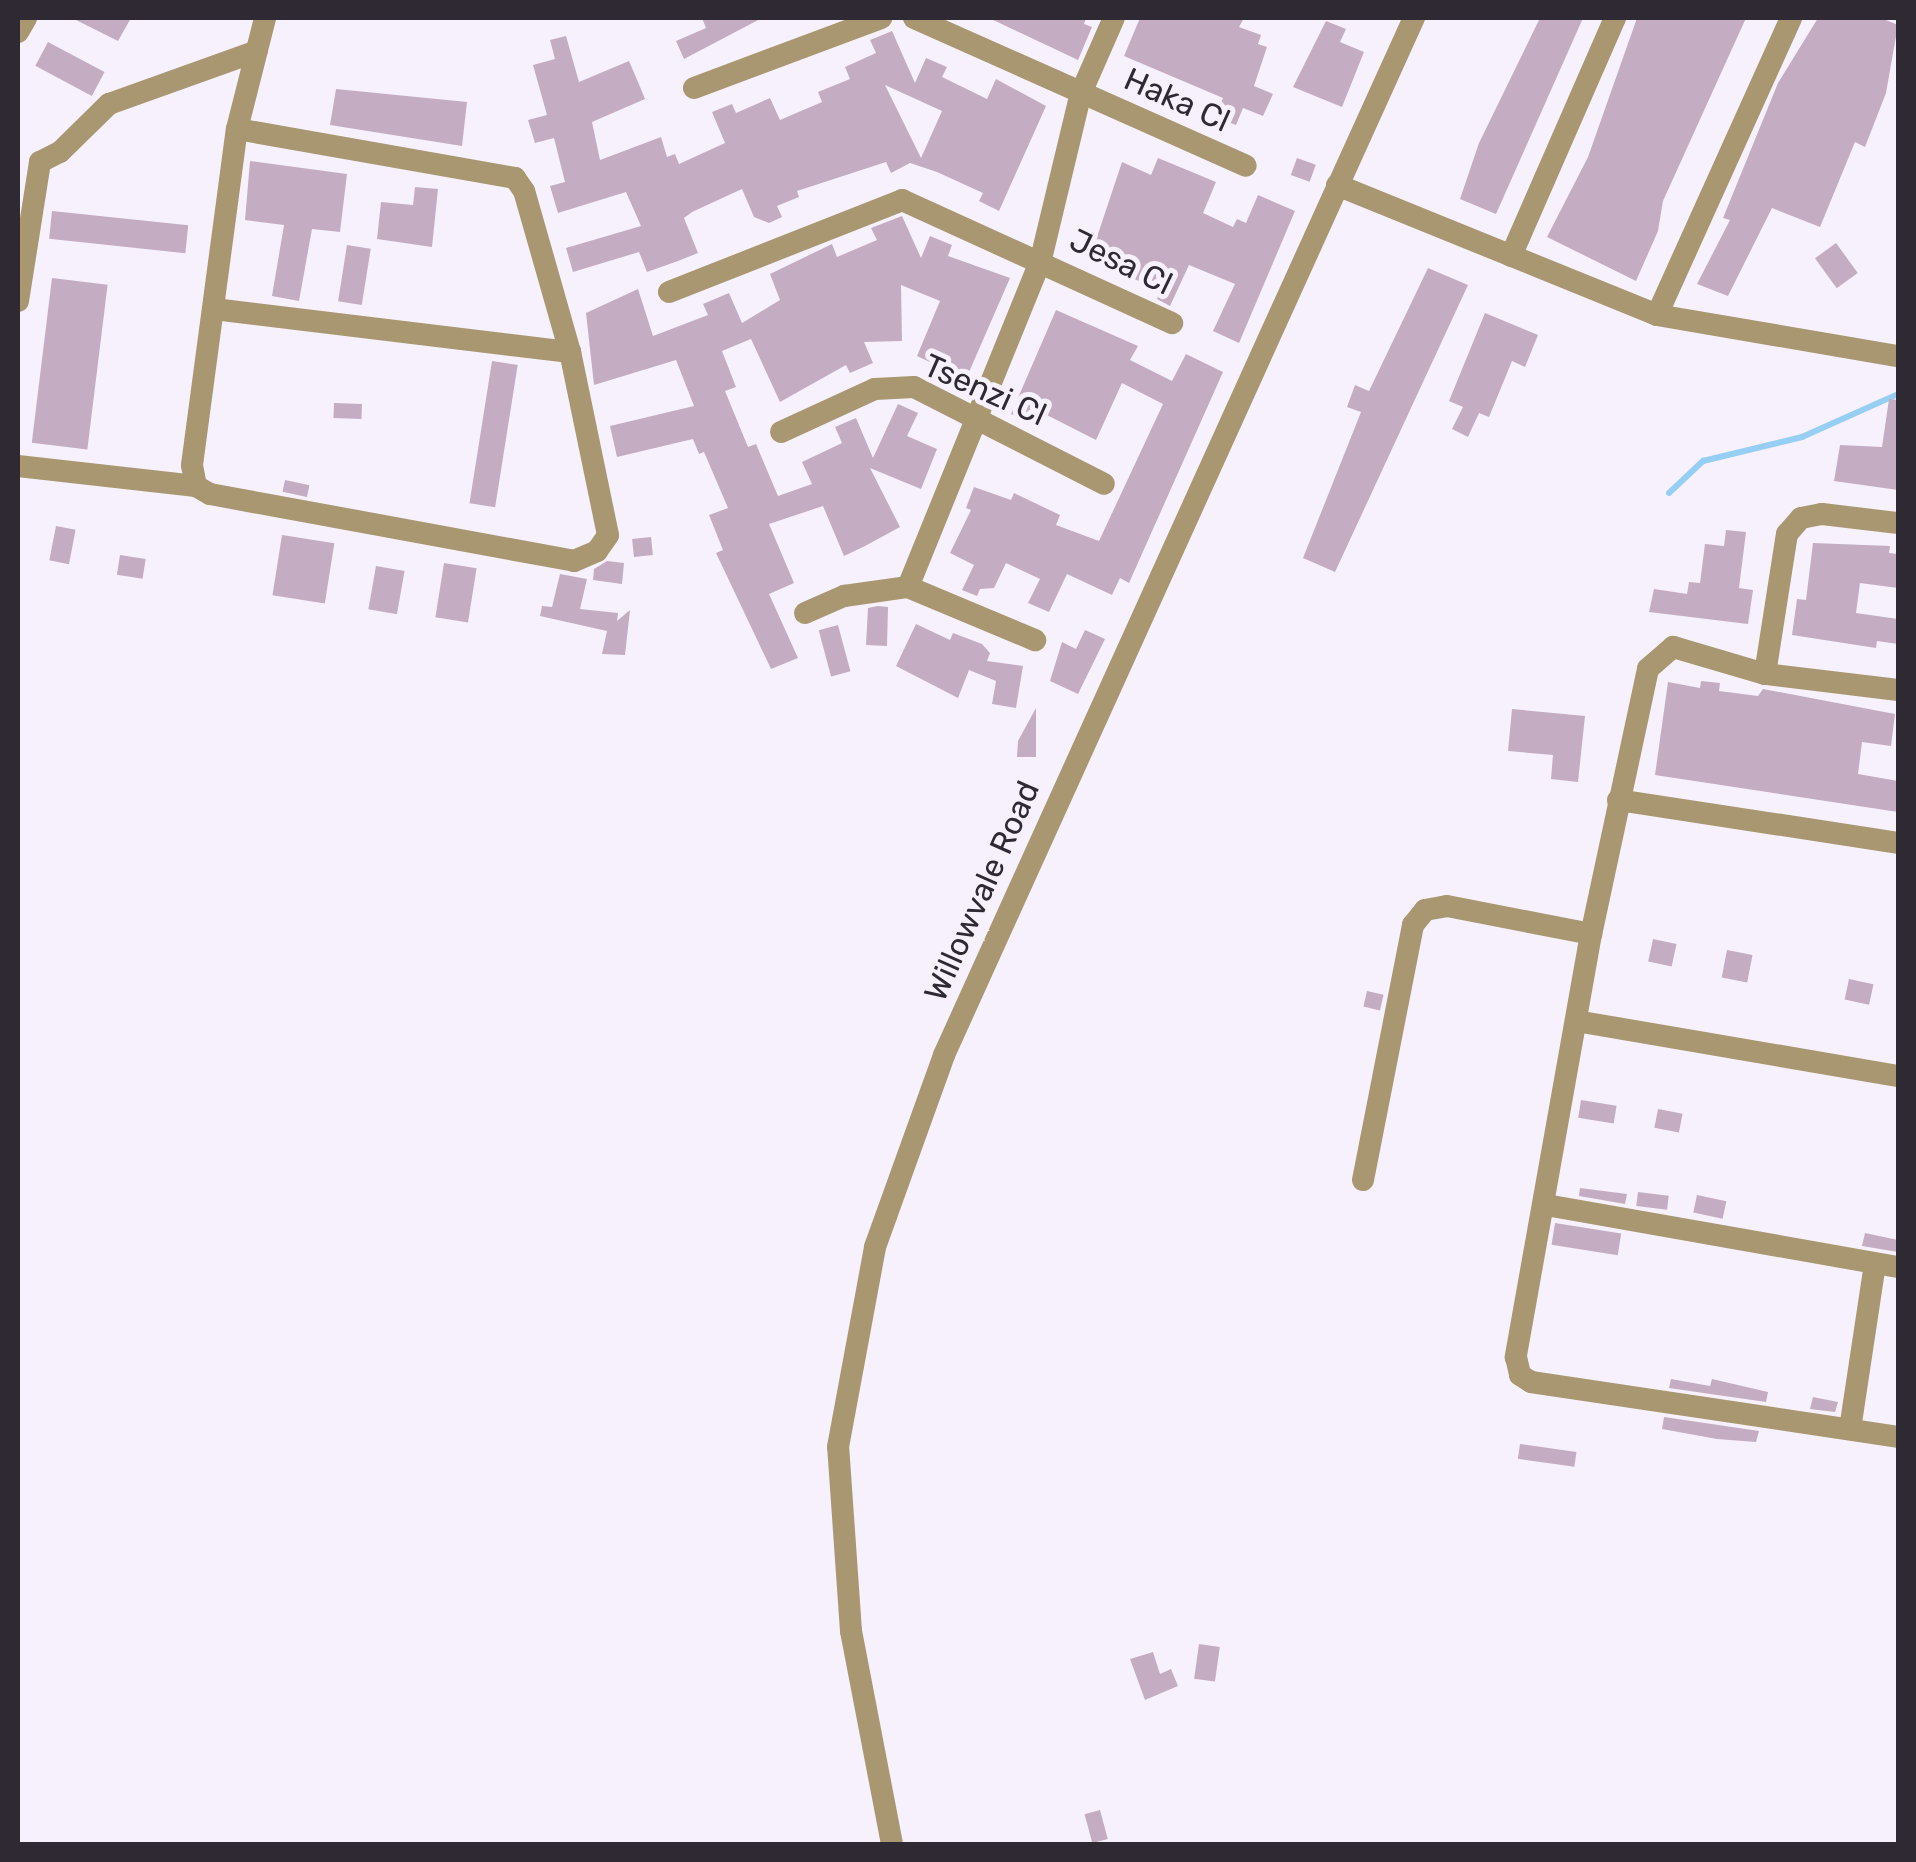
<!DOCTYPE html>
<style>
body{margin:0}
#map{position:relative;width:1916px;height:1862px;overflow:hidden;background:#f7f1fd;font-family:Rubik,sans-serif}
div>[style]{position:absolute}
.stream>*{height:6px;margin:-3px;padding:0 3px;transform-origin:3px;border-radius:3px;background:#97cef4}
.building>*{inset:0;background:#c4acc3;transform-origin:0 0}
.minor>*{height:22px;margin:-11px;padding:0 11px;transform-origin:11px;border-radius:11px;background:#a89770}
span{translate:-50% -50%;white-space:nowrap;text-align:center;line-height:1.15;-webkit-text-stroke:10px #f7f1fd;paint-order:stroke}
.street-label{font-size:32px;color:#2f2934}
.frame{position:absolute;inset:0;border:20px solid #2f2934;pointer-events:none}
</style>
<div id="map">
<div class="stream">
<i style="left:1669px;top:493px;width:47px;rotate:-43.3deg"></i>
<i style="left:1703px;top:461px;width:102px;rotate:-13.6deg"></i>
<i style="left:1802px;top:437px;width:105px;rotate:-24.1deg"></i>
</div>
<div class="building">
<i style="clip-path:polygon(72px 18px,131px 18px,118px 41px)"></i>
<i style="clip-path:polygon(702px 18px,762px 18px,684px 59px,676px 41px,706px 28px)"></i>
<i style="clip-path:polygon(989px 18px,1086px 18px,1084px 24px,1092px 27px,1078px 60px)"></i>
<i style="clip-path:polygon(1140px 18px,1244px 18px,1239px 27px,1261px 35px,1258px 44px,1267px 47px,1254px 86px,1273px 94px,1263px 116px,1243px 108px,1236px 125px,1215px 117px,1223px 98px,1124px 56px)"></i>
<i style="clip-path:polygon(1540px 18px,1583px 18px,1496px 214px,1460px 199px,1479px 143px)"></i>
<i style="clip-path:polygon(1637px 18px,1746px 18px,1663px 201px,1658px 231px,1636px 281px,1547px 237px,1588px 157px)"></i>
<i style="clip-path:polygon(1818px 18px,1881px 18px,1898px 25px,1886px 93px,1865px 147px,1855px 142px,1820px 227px,1772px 208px,1728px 296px,1697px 284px,1730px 220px,1723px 218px,1778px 83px)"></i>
<i style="clip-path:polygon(1326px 21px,1346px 29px,1340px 42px,1364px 52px,1342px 107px,1293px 87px)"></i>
<i style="clip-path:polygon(evenodd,892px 31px,915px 83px,926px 58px,947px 67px,942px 77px,987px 99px,996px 79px,1046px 106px,999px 211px,979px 201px,983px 193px,937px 172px,910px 163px,891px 173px,886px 162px,797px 191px,799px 197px,777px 206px,782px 217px,769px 223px,754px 217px,742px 189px,692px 212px,684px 218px,698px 253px,678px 261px,647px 272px,639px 252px,573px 272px,566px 248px,641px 226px,626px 192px,558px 213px,550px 186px,565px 182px,554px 138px,535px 143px,528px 120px,547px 115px,533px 65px,555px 59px,550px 40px,566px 36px,579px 82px,629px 61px,638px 82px,645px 99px,592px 122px,600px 160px,661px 137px,667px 157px,675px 154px,679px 164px,725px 143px,712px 112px,732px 104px,736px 113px,770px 98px,780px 120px,822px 102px,818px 92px,850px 79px,845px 67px,876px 53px,870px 40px,892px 31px,885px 85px,942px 111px,921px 158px,885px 85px)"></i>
<i style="left:48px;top:42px;width:64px;height:27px;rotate:28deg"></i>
<i style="clip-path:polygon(336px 89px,467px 102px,462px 146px,330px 125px)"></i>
<i style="clip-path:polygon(1158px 158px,1216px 182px,1203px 213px,1233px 227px,1237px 219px,1246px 223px,1258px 195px,1295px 211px,1239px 343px,1213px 331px,1235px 284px,1189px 265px,1170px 306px,1157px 299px,1160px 291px,1090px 258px,1122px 162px,1151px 175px)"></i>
<i style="left:1297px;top:158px;width:20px;height:18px;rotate:20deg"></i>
<i style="clip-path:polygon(250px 161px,347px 174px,340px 232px,312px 229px,299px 301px,272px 296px,284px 225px,245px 220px)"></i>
<i style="clip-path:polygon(415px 187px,438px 189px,432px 247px,377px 239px,381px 202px,413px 205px)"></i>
<i style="left:52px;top:211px;width:137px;height:28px;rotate:6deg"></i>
<i style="clip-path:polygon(902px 216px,921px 258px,930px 236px,952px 245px,948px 256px,1010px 278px,966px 379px,917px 356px,940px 301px,901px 285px,902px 341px,864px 342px,873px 363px,850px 373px,846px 365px,780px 402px,751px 339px,722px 351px,736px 387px,725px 391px,748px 447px,756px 444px,778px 496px,812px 484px,802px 462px,842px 443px,835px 427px,856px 418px,873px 458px,898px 404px,918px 413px,907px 436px,937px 449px,921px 489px,870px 468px,900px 527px,865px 546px,844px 556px,823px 506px,769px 524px,794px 583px,769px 594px,798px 658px,771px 669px,716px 553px,723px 550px,709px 515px,728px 508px,704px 452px,699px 454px,693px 439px,617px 457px,610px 426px,694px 406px,676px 360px,594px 385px,586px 313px,638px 289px,653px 336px,708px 315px,703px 304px,729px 293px,742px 323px,780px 300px,770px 274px,832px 244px,837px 257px,877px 240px,871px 228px)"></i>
<i style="left:1836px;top:243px;width:37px;height:26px;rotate:54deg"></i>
<i style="left:347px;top:245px;width:24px;height:57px;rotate:9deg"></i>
<i style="clip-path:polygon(1428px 268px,1468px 285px,1335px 572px,1303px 558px,1361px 412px,1347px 407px,1355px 385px,1369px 391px)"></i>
<i style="left:52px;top:278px;width:56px;height:166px;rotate:7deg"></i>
<i style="clip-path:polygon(1056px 310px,1138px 346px,1130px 360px,1172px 381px,1186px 354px,1223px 372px,1129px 583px,1120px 578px,1112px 595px,1067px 574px,1049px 612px,1028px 603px,1040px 579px,1006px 563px,994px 588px,980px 589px,977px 596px,962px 590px,974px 565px,950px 553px,971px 510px,966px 508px,974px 487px,1011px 500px,1014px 493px,1060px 515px,1056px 525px,1099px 541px,1163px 404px,1122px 383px,1096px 440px,1037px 410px,1032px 423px,1011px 414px)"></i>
<i style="clip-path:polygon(1485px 313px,1538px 335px,1525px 367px,1512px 361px,1489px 417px,1479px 413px,1468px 437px,1452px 429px,1463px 407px,1449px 401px)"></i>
<i style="left:492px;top:361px;width:26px;height:144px;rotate:9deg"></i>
<i style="clip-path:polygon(1889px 399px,1898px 400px,1898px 490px,1834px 481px,1840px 445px,1882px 447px)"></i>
<i style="left:334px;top:403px;width:28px;height:15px;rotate:2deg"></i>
<i style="left:285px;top:480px;width:25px;height:12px;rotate:12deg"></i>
<i style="left:56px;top:526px;width:20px;height:35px;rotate:11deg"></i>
<i style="clip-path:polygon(1726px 530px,1746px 532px,1739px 588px,1753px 590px,1748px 624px,1649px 612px,1654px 589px,1687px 594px,1689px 582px,1700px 583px,1705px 544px,1724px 546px)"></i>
<i style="left:282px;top:535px;width:53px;height:61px;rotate:9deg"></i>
<i style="left:651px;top:537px;width:18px;height:19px;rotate:84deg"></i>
<i style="clip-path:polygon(1813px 543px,1890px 546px,1889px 553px,1898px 554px,1898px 588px,1860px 583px,1856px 613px,1898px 619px,1898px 644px,1877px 641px,1876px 648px,1792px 635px,1797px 599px,1806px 600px)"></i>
<i style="left:120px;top:555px;width:26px;height:20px;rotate:9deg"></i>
<i style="clip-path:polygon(607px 561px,624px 563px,622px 584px,593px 580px,594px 569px)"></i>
<i style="left:444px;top:563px;width:33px;height:55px;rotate:9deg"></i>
<i style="left:376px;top:566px;width:29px;height:44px;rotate:10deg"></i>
<i style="clip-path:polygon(560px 574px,587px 579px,580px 609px,618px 613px,617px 621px,630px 610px,625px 655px,602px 654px,607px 631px,540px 616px,542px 606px,552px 607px)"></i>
<i style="clip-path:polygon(878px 606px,888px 607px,887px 646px,866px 645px,868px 608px)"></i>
<i style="clip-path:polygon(916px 624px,950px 640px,953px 633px,982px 644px,990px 653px,987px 661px,1023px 666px,1016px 708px,992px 704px,996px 681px,969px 670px,958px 698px,896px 666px)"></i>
<i style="left:838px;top:625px;width:48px;height:20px;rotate:75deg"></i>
<i style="clip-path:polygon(1085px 630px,1105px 639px,1078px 694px,1050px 681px,1062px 642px,1076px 649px)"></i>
<i style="clip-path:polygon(1701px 681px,1720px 683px,1719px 691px,1758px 696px,1763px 689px,1895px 714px,1891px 746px,1862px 742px,1858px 774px,1898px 781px,1898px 812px,1655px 775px,1668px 682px,1700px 688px)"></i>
<i style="clip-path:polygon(1036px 708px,1036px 757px,1017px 757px,1018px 741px)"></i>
<i style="clip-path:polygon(1512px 709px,1585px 716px,1578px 782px,1551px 779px,1553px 755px,1508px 751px)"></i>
<i style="left:1653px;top:939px;width:24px;height:23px;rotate:12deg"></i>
<i style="left:1727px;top:950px;width:26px;height:28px;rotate:11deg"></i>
<i style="left:1849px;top:979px;width:25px;height:21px;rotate:12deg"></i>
<i style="left:1367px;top:991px;width:17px;height:16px;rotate:13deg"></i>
<i style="left:1581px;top:1100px;width:36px;height:18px;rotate:9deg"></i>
<i style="left:1658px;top:1109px;width:25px;height:19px;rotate:11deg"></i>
<i style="clip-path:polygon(1580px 1188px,1627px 1194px,1625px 1204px,1579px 1196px)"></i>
<i style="left:1638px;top:1192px;width:31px;height:14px;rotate:7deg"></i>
<i style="left:1697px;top:1195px;width:30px;height:18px;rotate:12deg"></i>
<i style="left:1555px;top:1223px;width:67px;height:22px;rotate:9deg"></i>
<i style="clip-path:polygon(1865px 1233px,1898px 1240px,1898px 1252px,1862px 1246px)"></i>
<i style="clip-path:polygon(1671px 1379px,1710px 1386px,1712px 1379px,1768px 1392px,1766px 1402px,1669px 1388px)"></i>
<i style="clip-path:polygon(1813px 1397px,1838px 1402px,1835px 1412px,1810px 1409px)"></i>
<i style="clip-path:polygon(1664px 1417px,1759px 1431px,1756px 1442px,1717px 1439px,1662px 1429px)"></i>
<i style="left:1520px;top:1444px;width:57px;height:15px;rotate:8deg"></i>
<i style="left:1199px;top:1644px;width:21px;height:35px;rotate:8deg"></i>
<i style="clip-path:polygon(1153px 1652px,1160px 1674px,1171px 1669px,1178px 1686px,1145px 1700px,1130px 1659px)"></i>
<i style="left:1100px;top:1810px;width:30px;height:16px;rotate:75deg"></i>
</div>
<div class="minor">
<i style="left:914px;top:18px;width:363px;rotate:24deg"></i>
<i style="left:18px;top:32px;width:16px;rotate:-60deg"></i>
<i style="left:694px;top:88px;width:200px;rotate:-20.5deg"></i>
<i style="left:1337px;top:185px;width:345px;rotate:22.1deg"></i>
<i style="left:1657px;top:315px;width:244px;rotate:9.7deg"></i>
<i style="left:1511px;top:256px;width:260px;rotate:-66.4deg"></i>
<i style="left:669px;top:292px;width:251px;rotate:-21.5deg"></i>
<i style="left:902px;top:200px;width:297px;rotate:24.5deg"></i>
<i style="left:18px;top:301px;width:141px;rotate:-81deg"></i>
<i style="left:40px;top:162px;width:22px;rotate:-27deg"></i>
<i style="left:60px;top:152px;width:69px;rotate:-44.4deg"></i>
<i style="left:109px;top:104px;width:157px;rotate:-19.7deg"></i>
<i style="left:214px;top:309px;width:359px;rotate:6.9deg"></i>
<i style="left:1657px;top:315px;width:326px;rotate:-65.7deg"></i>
<i style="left:781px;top:432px;width:103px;rotate:-24.6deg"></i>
<i style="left:875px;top:389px;width:39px;rotate:-3deg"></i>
<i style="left:914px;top:387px;width:213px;rotate:27deg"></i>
<i style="left:18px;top:466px;width:179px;rotate:6.4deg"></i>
<i style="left:196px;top:486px;width:16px;rotate:30deg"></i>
<i style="left:210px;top:494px;width:370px;rotate:10.4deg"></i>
<i style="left:574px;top:561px;width:25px;rotate:-23deg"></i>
<i style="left:597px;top:551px;width:19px;rotate:-55deg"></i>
<i style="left:608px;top:535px;width:187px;rotate:-101.7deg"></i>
<i style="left:570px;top:352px;width:167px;rotate:-105.9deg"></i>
<i style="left:524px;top:191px;width:16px;rotate:-125deg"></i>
<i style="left:515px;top:178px;width:282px;rotate:-170deg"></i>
<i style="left:196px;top:486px;width:21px;rotate:-101deg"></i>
<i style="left:192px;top:465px;width:339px;rotate:-82.4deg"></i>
<i style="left:237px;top:129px;width:114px;rotate:-75.8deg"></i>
<i style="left:908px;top:587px;width:354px;rotate:-67.9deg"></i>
<i style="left:1041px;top:259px;width:171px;rotate:-76.5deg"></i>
<i style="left:1081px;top:93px;width:82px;rotate:-66.3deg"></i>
<i style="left:805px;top:613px;width:43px;rotate:-23.6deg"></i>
<i style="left:844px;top:596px;width:65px;rotate:-8deg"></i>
<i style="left:908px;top:587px;width:138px;rotate:22.7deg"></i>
<i style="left:1765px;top:674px;width:142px;rotate:-81.1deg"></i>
<i style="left:1787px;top:534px;width:21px;rotate:-49deg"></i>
<i style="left:1801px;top:518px;width:21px;rotate:-11deg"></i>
<i style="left:1822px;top:514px;width:77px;rotate:6.8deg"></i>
<i style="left:1898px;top:690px;width:134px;rotate:-173.1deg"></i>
<i style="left:1765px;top:674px;width:96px;rotate:-163.6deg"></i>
<i style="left:1673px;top:647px;width:33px;rotate:139deg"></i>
<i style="left:1648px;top:669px;width:271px;rotate:102.1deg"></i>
<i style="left:1591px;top:934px;width:430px;rotate:100.1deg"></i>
<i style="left:1516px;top:1357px;width:18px;rotate:77deg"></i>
<i style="left:1520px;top:1375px;width:13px;rotate:32deg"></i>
<i style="left:1531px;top:1382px;width:371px;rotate:8.5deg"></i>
<i style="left:1618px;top:800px;width:283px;rotate:8.7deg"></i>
<i style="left:1576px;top:1021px;width:327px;rotate:9.7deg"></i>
<i style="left:1363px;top:1180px;width:260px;rotate:-78.9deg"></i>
<i style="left:1413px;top:925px;width:19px;rotate:-51deg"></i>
<i style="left:1425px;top:910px;width:22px;rotate:-10deg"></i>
<i style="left:1447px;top:906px;width:147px;rotate:11deg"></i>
<i style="left:1546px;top:1205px;width:357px;rotate:10deg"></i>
<i style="left:1850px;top:1429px;width:167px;rotate:-81.4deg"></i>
<i style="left:892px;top:1844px;width:217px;rotate:-100.9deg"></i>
<i style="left:851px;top:1631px;width:184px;rotate:-94deg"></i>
<i style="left:838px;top:1447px;width:203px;rotate:-79.5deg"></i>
<i style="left:875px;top:1247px;width:204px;rotate:-70.2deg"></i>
<i style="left:944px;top:1055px;width:1139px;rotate:-65.62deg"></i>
</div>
<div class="street-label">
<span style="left:1177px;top:100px;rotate:24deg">Haka Cl</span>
<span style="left:1121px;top:262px;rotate:26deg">Jesa Cl</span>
<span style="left:985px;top:390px;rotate:24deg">Tsenzi Cl</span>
<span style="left:982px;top:891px;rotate:-66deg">Willowvale Road</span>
</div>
<div class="frame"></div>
</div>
